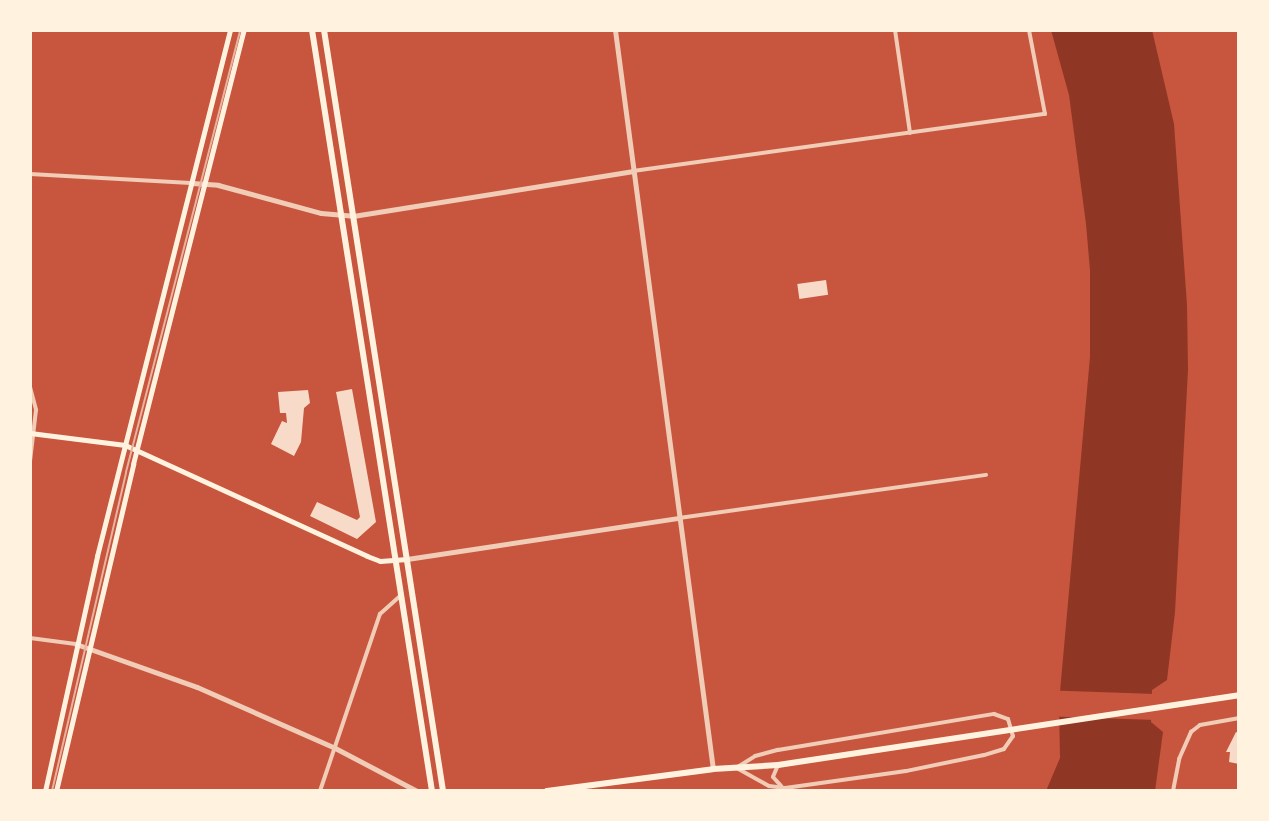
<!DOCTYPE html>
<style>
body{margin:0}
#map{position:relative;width:1269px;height:821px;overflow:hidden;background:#c8553d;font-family:"Alegreya Sans",sans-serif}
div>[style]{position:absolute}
.water>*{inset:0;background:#8f3625}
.pier>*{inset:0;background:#c8553d;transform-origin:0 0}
.building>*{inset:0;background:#f7dbc8;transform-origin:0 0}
.minor>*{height:4px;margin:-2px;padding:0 2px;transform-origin:2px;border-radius:2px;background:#f1ccb7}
.tertiary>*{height:5px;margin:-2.5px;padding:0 2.5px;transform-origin:2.5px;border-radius:2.5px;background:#f1ccb7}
.secondary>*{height:5px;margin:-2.5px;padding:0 2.5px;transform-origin:2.5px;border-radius:2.5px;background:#fff3e0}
.primary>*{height:6px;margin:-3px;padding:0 3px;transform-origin:3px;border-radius:3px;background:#fff3e0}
.tram>*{height:2px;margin:-1px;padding:0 1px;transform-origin:1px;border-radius:1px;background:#e9b49f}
span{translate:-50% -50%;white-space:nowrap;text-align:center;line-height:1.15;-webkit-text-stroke:8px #fff3e0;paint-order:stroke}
.frame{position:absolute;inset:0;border:32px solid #fff3e0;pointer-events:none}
</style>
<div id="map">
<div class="water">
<i style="clip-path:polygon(1051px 30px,1152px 30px,1174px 124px,1187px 305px,1188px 370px,1175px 612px,1167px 680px,1152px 690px,1151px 722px,1163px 732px,1155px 791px,1046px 791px,1060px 758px,1059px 703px,1090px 357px,1090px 270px,1086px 224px,1069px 95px)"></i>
</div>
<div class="pier">
<i style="left:1156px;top:694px;width:26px;height:102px;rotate:92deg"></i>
</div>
<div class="building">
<i style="left:826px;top:280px;width:15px;height:29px;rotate:82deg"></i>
<i style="clip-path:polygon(352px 389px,376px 522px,357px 539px,310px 516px,317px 502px,357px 520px,360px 517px,336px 392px)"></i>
<i style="clip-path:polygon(308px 390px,310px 403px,304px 408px,301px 442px,294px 456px,271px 444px,282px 421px,287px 423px,286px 413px,280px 413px,278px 392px)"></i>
<i style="clip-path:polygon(1236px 732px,1239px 733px,1239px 764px,1229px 762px,1230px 752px,1226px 752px)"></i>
</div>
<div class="minor">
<i style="left:895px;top:30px;width:104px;rotate:81.7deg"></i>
<i style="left:633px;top:171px;width:416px;rotate:-7.9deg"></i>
<i style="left:1045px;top:114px;width:86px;rotate:-100.8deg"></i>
<i style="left:30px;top:174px;width:161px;rotate:3.2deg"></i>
<i style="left:30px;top:387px;width:24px;rotate:75deg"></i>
<i style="left:36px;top:410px;width:51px;rotate:96.7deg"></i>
<i style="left:679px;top:518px;width:310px;rotate:-8deg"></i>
<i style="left:30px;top:638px;width:46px;rotate:7.4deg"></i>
<i style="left:994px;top:714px;width:15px;rotate:20deg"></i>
<i style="left:1008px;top:719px;width:18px;rotate:74deg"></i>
<i style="left:1013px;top:736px;width:16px;rotate:125deg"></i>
<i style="left:1004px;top:749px;width:21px;rotate:163deg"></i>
<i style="left:984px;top:755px;width:80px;rotate:168.4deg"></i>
<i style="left:906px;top:771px;width:122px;rotate:172deg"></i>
<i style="left:785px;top:788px;width:16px;rotate:-173deg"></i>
<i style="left:769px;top:786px;width:38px;rotate:-151deg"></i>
<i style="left:736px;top:768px;width:22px;rotate:-32deg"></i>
<i style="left:755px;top:756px;width:24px;rotate:-15deg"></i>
<i style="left:778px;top:750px;width:219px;rotate:-9.5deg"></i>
<i style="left:778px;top:765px;width:13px;rotate:113deg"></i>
<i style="left:773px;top:777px;width:12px;rotate:48deg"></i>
<i style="left:320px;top:791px;width:187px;rotate:-71.3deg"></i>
<i style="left:380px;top:614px;width:27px;rotate:-42deg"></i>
<i style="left:1173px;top:791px;width:33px;rotate:-79deg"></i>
<i style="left:1179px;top:759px;width:30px;rotate:-66deg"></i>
<i style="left:1191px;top:732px;width:11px;rotate:-38deg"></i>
<i style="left:1200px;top:725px;width:40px;rotate:-10deg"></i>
</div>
<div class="tertiary">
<i style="left:615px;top:30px;width:745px;rotate:82.45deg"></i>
<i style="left:192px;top:183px;width:26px;rotate:4deg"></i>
<i style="left:218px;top:185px;width:107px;rotate:15.2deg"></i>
<i style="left:321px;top:213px;width:32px;rotate:5deg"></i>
<i style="left:353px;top:216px;width:284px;rotate:-9.1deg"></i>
<i style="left:407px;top:559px;width:275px;rotate:-8.6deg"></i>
<i style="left:76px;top:644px;width:128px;rotate:19.6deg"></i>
<i style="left:197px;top:687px;width:151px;rotate:23.8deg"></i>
<i style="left:335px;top:748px;width:93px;rotate:27.7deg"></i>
</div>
<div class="secondary">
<i style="left:30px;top:433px;width:96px;rotate:7.2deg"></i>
<i style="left:125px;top:445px;width:266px;rotate:24.6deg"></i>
<i style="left:367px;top:556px;width:14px;rotate:21deg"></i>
<i style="left:380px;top:561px;width:27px;rotate:-4deg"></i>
<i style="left:45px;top:791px;width:241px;rotate:-77.5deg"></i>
<i style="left:97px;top:556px;width:543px;rotate:-75.81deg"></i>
<i style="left:56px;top:791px;width:336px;rotate:-76.7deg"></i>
<i style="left:133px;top:464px;width:448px;rotate:-75.7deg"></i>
</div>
<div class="primary">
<i style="left:312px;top:30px;width:770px;rotate:81.04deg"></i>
<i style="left:324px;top:30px;width:770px;rotate:81.11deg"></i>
<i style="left:547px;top:791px;width:167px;rotate:-7.5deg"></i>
<i style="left:713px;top:769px;width:65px;rotate:-3.5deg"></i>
<i style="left:778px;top:765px;width:466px;rotate:-8.6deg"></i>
</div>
<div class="tram">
<i style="left:52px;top:791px;width:327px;rotate:-76.9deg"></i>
<i style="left:126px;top:472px;width:456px;rotate:-75.5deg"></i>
</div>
<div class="frame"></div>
</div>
